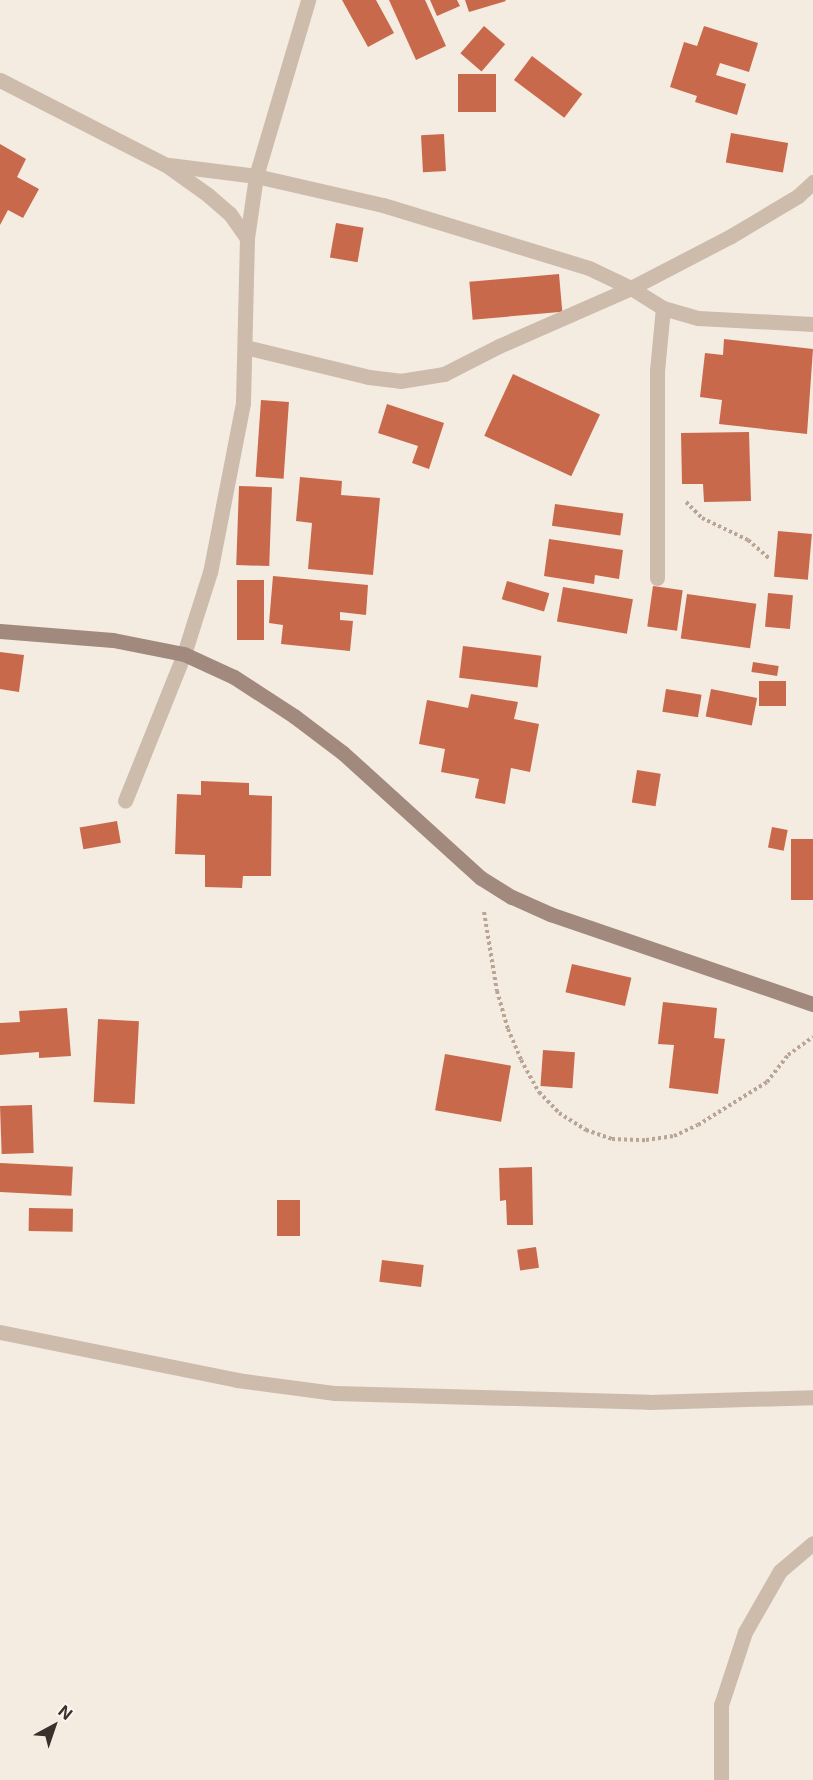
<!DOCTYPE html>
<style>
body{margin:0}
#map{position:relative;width:813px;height:1780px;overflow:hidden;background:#f4ebe1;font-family:Inter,sans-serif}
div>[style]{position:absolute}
.building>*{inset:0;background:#c8694b;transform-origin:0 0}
.path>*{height:4px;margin-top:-2px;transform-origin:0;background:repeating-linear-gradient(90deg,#b9a596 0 3px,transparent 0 6px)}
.lane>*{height:15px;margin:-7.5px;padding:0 7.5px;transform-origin:7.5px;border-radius:7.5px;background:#cdbbac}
.street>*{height:15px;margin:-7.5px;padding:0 7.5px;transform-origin:7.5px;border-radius:7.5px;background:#cdbbac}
.secondary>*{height:15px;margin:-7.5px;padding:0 7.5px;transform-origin:7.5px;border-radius:7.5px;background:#a18a7d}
span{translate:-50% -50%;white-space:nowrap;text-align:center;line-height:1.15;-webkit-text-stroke:5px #fbf5ee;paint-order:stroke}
.north{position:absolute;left:24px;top:1696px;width:60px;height:60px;-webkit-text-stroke:4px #fbf5ee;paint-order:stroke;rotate:40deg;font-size:16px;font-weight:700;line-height:24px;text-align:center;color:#3b302b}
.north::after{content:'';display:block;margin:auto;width:21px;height:27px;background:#3b302b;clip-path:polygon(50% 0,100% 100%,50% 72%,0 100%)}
</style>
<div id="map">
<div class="building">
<i style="clip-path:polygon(342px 0,376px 0,394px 33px,368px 47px)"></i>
<i style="clip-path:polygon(389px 0,425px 0,446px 46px,416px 60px)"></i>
<i style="clip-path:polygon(430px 0,457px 0,460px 6px,437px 16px)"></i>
<i style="clip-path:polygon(465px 0,505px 0,506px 1px,469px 12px)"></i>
<i style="left:484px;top:26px;width:28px;height:36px;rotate:41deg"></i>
<i style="clip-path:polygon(704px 26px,758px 43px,749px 72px,720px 63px,716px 75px,746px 84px,737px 115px,695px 102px,697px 96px,670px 87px,684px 42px,697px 46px)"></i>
<i style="left:532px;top:56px;width:63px;height:30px;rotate:37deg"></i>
<i style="left:496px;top:74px;width:38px;height:38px;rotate:90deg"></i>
<i style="left:731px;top:133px;width:58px;height:30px;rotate:10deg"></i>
<i style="left:444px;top:134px;width:37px;height:23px;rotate:87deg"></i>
<i style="clip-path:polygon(0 144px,26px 159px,17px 177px,39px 189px,23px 218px,8px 210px,0 225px)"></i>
<i style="left:336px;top:223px;width:28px;height:35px;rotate:10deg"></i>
<i style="left:559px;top:274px;width:38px;height:90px;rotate:85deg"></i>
<i style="clip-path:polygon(724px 339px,813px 349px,807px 434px,719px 424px,722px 400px,700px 397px,705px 353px,723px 355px)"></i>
<i style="left:513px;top:374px;width:96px;height:68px;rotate:25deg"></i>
<i style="left:261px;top:400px;width:28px;height:77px;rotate:4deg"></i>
<i style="clip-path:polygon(387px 404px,444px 423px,429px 469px,412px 463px,418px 446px,378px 433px)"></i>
<i style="clip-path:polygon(749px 432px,751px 501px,704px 502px,703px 484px,682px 484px,681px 433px)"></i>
<i style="clip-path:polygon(300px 477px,342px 481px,341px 495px,380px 498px,373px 575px,308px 569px,312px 523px,296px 521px)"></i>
<i style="left:239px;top:486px;width:33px;height:79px;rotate:2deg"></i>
<i style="left:555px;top:504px;width:69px;height:22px;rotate:8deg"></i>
<i style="left:778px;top:531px;width:34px;height:46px;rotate:5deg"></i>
<i style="clip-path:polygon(549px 539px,623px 550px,619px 579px,595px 575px,594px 584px,544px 576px)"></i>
<i style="clip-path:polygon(273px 576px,368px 585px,366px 615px,340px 612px,340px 620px,353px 621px,350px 651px,281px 644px,283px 625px,269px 623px)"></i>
<i style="left:237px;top:580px;width:27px;height:60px"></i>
<i style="left:507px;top:581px;width:44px;height:19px;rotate:16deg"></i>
<i style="left:653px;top:586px;width:30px;height:41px;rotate:8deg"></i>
<i style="left:563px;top:587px;width:71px;height:35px;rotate:10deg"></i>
<i style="left:768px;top:593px;width:25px;height:34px;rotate:5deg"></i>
<i style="left:687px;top:594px;width:70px;height:45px;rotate:8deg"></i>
<i style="left:463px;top:646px;width:79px;height:32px;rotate:7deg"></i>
<i style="clip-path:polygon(0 652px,24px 655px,19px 692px,0 689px)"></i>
<i style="left:753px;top:662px;width:26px;height:10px;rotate:9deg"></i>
<i style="left:786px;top:681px;width:25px;height:27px;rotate:90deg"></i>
<i style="left:666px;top:689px;width:36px;height:23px;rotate:9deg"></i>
<i style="left:711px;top:689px;width:47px;height:28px;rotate:11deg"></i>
<i style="clip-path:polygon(471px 694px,518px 702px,514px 719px,539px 724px,530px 772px,511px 768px,505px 804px,475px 798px,479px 779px,441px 772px,445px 749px,419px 744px,427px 700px,468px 708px)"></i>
<i style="left:637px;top:770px;width:24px;height:33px;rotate:9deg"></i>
<i style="clip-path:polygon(201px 781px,249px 783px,249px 795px,272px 796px,271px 876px,243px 876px,242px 888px,205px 887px,205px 855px,175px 854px,177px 794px,201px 795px)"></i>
<i style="left:117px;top:821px;width:22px;height:38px;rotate:80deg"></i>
<i style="left:772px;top:827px;width:16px;height:21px;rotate:11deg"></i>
<i style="left:813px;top:839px;width:61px;height:22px;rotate:90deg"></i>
<i style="left:572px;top:964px;width:61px;height:29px;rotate:13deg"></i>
<i style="clip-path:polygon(663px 1002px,717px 1008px,714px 1038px,725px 1039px,718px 1094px,669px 1088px,674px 1045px,658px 1044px)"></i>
<i style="clip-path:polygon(67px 1008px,71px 1056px,39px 1058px,39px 1052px,0 1055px,0 1023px,20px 1022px,19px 1011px)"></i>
<i style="left:98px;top:1019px;width:41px;height:83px;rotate:3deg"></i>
<i style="left:543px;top:1050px;width:32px;height:36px;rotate:4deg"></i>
<i style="left:445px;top:1054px;width:67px;height:57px;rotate:10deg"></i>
<i style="left:32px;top:1105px;width:48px;height:32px;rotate:88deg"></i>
<i style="left:0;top:1163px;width:73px;height:29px;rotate:3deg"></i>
<i style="clip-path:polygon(532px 1167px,533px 1225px,507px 1225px,506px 1200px,500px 1201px,499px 1168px)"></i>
<i style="left:277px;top:1200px;width:23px;height:36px"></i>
<i style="left:29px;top:1208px;width:44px;height:23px;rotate:1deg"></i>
<i style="left:536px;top:1247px;width:21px;height:19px;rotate:82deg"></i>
<i style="left:382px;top:1260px;width:42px;height:22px;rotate:7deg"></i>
</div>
<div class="path">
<i style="left:686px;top:502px;width:23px;rotate:45deg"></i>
<i style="left:702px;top:518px;width:51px;rotate:25.6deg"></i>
<i style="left:748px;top:540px;width:28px;rotate:41deg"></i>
<i style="left:484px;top:912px;width:80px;rotate:80.7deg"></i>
<i style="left:497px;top:991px;width:40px;rotate:74deg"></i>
<i style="left:508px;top:1029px;width:34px;rotate:67deg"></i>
<i style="left:521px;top:1060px;width:37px;rotate:61deg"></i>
<i style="left:539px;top:1092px;width:29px;rotate:46deg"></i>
<i style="left:559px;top:1113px;width:32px;rotate:32deg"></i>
<i style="left:586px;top:1130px;width:28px;rotate:19deg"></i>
<i style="left:612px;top:1139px;width:34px;rotate:2deg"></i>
<i style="left:646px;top:1140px;width:28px;rotate:-8deg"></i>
<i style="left:674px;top:1136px;width:26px;rotate:-25deg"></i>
<i style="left:698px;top:1125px;width:81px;rotate:-31.9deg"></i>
<i style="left:767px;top:1082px;width:34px;rotate:-52deg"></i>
<i style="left:788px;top:1055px;width:31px;rotate:-36deg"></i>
</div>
<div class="lane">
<i style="left:0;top:1332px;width:242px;rotate:11.4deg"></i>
<i style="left:237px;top:1380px;width:99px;rotate:7.6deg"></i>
<i style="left:335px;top:1393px;width:314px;rotate:1.6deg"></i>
<i style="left:649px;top:1402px;width:164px;rotate:-1.7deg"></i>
<i style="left:721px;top:1780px;width:75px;rotate:-90deg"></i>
<i style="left:721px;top:1705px;width:77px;rotate:-71.8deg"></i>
<i style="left:745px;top:1632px;width:70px;rotate:-60.2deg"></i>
<i style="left:780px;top:1571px;width:43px;rotate:-40.3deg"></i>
</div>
<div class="street">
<i style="left:0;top:80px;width:186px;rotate:27.1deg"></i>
<i style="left:166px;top:165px;width:52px;rotate:35.5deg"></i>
<i style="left:208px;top:195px;width:29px;rotate:41deg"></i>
<i style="left:230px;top:214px;width:29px;rotate:55deg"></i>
<i style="left:247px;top:238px;width:165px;rotate:91.4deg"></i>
<i style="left:243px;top:403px;width:172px;rotate:101deg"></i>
<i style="left:210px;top:572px;width:86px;rotate:107.6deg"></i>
<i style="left:184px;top:654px;width:158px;rotate:111.9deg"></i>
<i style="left:169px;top:165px;width:88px;rotate:7.2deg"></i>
<i style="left:256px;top:176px;width:130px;rotate:12.9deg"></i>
<i style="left:383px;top:205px;width:215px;rotate:17deg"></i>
<i style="left:589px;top:268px;width:47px;rotate:25.5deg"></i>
<i style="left:631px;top:288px;width:38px;rotate:32deg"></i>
<i style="left:663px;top:308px;width:36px;rotate:16deg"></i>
<i style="left:698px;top:318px;width:115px;rotate:3deg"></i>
<i style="left:247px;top:238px;width:63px;rotate:-81.7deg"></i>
<i style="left:256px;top:176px;width:184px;rotate:-73.5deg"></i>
<i style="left:245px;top:347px;width:128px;rotate:13.6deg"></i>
<i style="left:369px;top:377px;width:31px;rotate:7deg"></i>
<i style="left:400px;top:381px;width:45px;rotate:-9deg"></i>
<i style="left:444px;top:374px;width:62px;rotate:-27deg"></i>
<i style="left:499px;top:346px;width:144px;rotate:-23.7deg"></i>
<i style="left:631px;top:288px;width:113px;rotate:-27.5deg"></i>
<i style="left:731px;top:236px;width:78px;rotate:-30.8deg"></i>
<i style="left:798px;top:196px;width:21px;rotate:-43deg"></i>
<i style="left:657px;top:578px;width:207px;rotate:-90deg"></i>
<i style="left:657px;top:371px;width:63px;rotate:-84.6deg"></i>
</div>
<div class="secondary">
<i style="left:0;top:631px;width:113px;rotate:4.6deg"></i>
<i style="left:113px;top:640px;width:72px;rotate:11.2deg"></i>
<i style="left:184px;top:654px;width:55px;rotate:24.7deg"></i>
<i style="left:234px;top:677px;width:72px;rotate:33deg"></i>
<i style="left:294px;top:716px;width:61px;rotate:37.1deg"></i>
<i style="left:343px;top:753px;width:186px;rotate:42.2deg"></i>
<i style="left:481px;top:878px;width:36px;rotate:32deg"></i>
<i style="left:512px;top:897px;width:42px;rotate:24.1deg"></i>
<i style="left:550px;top:914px;width:278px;rotate:18.9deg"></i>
</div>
<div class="north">N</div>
</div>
